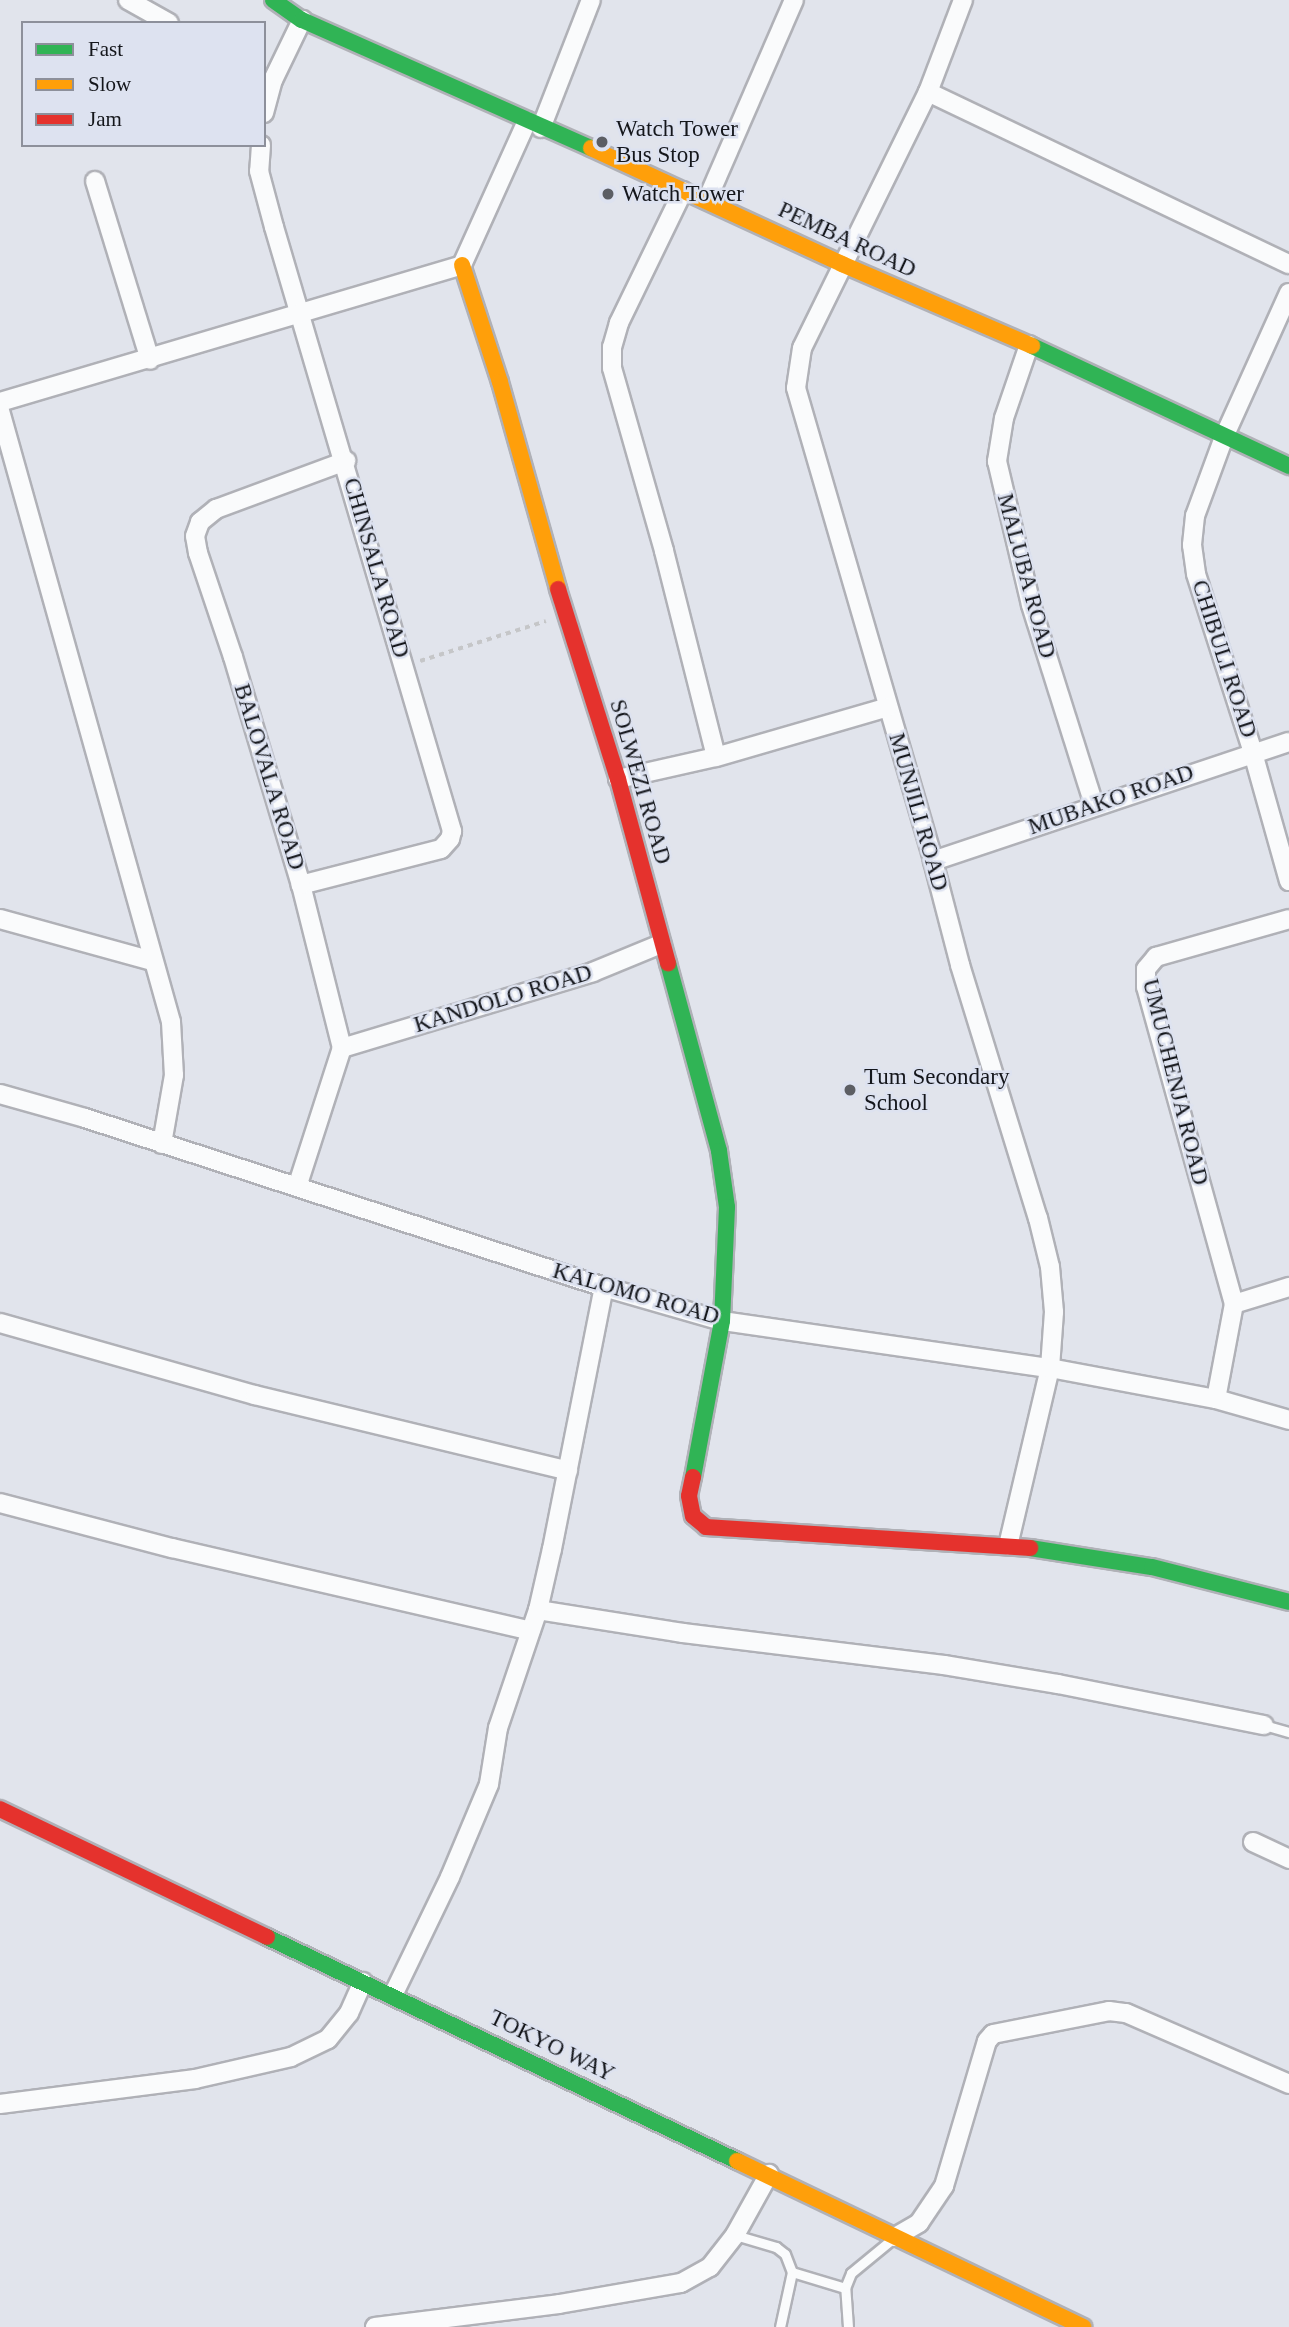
<!DOCTYPE html>
<style>
body{margin:0}
#map{position:relative;width:1289px;height:2327px;overflow:hidden;background:#e1e4ec;font-family:Georgia,serif}
div>[style]{position:absolute}
.path>*{height:3.5px;margin-top:-1.75px;transform-origin:0;background:repeating-linear-gradient(90deg,#c5c6c8 0 5px,transparent 0 10px)}
.roads{filter:drop-shadow(2px 0 #b0b1b7) drop-shadow(-2px 0 #b0b1b7) drop-shadow(0 2px #b0b1b7) drop-shadow(0 -2px #b0b1b7)}
.lane>*{height:9px;margin:-4.5px;padding:0 4.5px;transform-origin:4.5px;border-radius:4.5px;background:#fafbfc}
.street>*{height:18px;margin:-9px;padding:0 9px;transform-origin:9px;border-radius:9px;background:#fafbfc}
.fast>*{height:16px;margin:-8px;padding:0 8px;transform-origin:8px;border-radius:8px;background:#30b455}
.slow>*{height:16px;margin:-8px;padding:0 8px;transform-origin:8px;border-radius:8px;background:#ff9f0a}
.jam>*{height:16px;margin:-8px;padding:0 8px;transform-origin:8px;border-radius:8px;background:#e5322d}
.dots>*{width:19px;height:19px;translate:-50% -50%;box-sizing:border-box;border:4px solid #dde2f0;border-radius:50%}
span{translate:-50% -50%;white-space:nowrap;text-align:center;line-height:1.15;-webkit-text-stroke:5px #dde2f0;paint-order:stroke}
.poi-label{font-size:23px;color:#14161b}
.left{translate:0 -50%;text-align:left}
.street-label{font-size:23px;color:#14161b}
.legend{position:absolute;left:21px;top:21px;width:245px;height:126px;box-sizing:border-box;background:#dde2f0;border:2px solid #8d909b;margin:0;padding:9px 12px;list-style:none;font-size:21px;color:#14161b}
.legend li{display:flex;align-items:center;gap:14px;height:35px}
.legend b{width:35px;border:2px solid #8d909b}
</style>
<div id="map">
<div class="path">
<i style="left:420px;top:661px;width:132px;rotate:-17.6deg"></i>
</div>
<div class="roads">
<div class="lane">
<i style="left:1264px;top:1725px;width:26px;rotate:16deg"></i>
<i style="left:735px;top:2235px;width:43px;rotate:16.3deg"></i>
<i style="left:776px;top:2247px;width:11px;rotate:38deg"></i>
<i style="left:785px;top:2254px;width:19px;rotate:69deg"></i>
<i style="left:792px;top:2272px;width:56px;rotate:102.3deg"></i>
<i style="left:792px;top:2272px;width:55px;rotate:16.8deg"></i>
<i style="left:848px;top:2327px;width:39px;rotate:-94deg"></i>
<i style="left:845px;top:2288px;width:16px;rotate:-68deg"></i>
<i style="left:851px;top:2273px;width:52px;rotate:-39.5deg"></i>
</div>
<div class="street">
<i style="left:128px;top:0;width:47px;rotate:29.3deg"></i>
<i style="left:963px;top:0;width:98px;rotate:110.8deg"></i>
<i style="left:928px;top:92px;width:285px;rotate:116.2deg"></i>
<i style="left:802px;top:348px;width:40px;rotate:98.5deg"></i>
<i style="left:796px;top:388px;width:492px;rotate:73.8deg"></i>
<i style="left:933px;top:861px;width:107px;rotate:75.4deg"></i>
<i style="left:960px;top:965px;width:265px;rotate:72.9deg"></i>
<i style="left:1038px;top:1218px;width:50px;rotate:76.2deg"></i>
<i style="left:1050px;top:1267px;width:45px;rotate:84.9deg"></i>
<i style="left:1054px;top:1312px;width:56px;rotate:94.1deg"></i>
<i style="left:1050px;top:1368px;width:182px;rotate:103.3deg"></i>
<i style="left:928px;top:92px;width:400px;rotate:25.5deg"></i>
<i style="left:264px;top:113px;width:34px;rotate:-75deg"></i>
<i style="left:273px;top:80px;width:67px;rotate:-64.2deg"></i>
<i style="left:541px;top:128px;width:137px;rotate:-68.7deg"></i>
<i style="left:261px;top:145px;width:26px;rotate:94deg"></i>
<i style="left:259px;top:171px;width:58px;rotate:75deg"></i>
<i style="left:274px;top:227px;width:630px;rotate:73.58deg"></i>
<i style="left:452px;top:831px;width:8px;rotate:104deg"></i>
<i style="left:450px;top:839px;width:13px;rotate:132deg"></i>
<i style="left:441px;top:849px;width:145px;rotate:165.6deg"></i>
<i style="left:95px;top:181px;width:187px;rotate:72.9deg"></i>
<i style="left:683px;top:191px;width:147px;rotate:115.9deg"></i>
<i style="left:619px;top:323px;width:25px;rotate:106deg"></i>
<i style="left:612px;top:347px;width:21px;rotate:90deg"></i>
<i style="left:612px;top:368px;width:190px;rotate:74.1deg"></i>
<i style="left:664px;top:551px;width:212px;rotate:75.8deg"></i>
<i style="left:707px;top:200px;width:218px;rotate:-66.5deg"></i>
<i style="left:1289px;top:293px;width:158px;rotate:114.3deg"></i>
<i style="left:1224px;top:437px;width:84px;rotate:110.2deg"></i>
<i style="left:1195px;top:516px;width:29px;rotate:96deg"></i>
<i style="left:1192px;top:545px;width:29px;rotate:82deg"></i>
<i style="left:1196px;top:574px;width:188px;rotate:72.3deg"></i>
<i style="left:1253px;top:753px;width:133px;rotate:74.3deg"></i>
<i style="left:1029px;top:345px;width:77px;rotate:108.9deg"></i>
<i style="left:1004px;top:418px;width:44px;rotate:99.2deg"></i>
<i style="left:997px;top:461px;width:148px;rotate:76.7deg"></i>
<i style="left:1031px;top:605px;width:210px;rotate:72.5deg"></i>
<i style="left:0;top:402px;width:482px;rotate:-16.5deg"></i>
<i style="left:462px;top:265px;width:158px;rotate:-65.7deg"></i>
<i style="left:0;top:411px;width:634px;rotate:74.36deg"></i>
<i style="left:171px;top:1022px;width:53px;rotate:86.8deg"></i>
<i style="left:174px;top:1075px;width:70px;rotate:99.9deg"></i>
<i style="left:618px;top:779px;width:100px;rotate:-12.7deg"></i>
<i style="left:716px;top:757px;width:179px;rotate:-16.2deg"></i>
<i style="left:933px;top:861px;width:375px;rotate:-18.5deg"></i>
<i style="left:0;top:919px;width:159px;rotate:15.4deg"></i>
<i style="left:342px;top:1048px;width:262px;rotate:-16.8deg"></i>
<i style="left:593px;top:972px;width:74px;rotate:-22.4deg"></i>
<i style="left:0;top:1094px;width:88px;rotate:15.8deg"></i>
<i style="left:85px;top:1118px;width:546px;rotate:18.04deg"></i>
<i style="left:604px;top:1287px;width:123px;rotate:16.1deg"></i>
<i style="left:722px;top:1321px;width:331px;rotate:8.2deg"></i>
<i style="left:1050px;top:1368px;width:169px;rotate:10.6deg"></i>
<i style="left:1216px;top:1399px;width:76px;rotate:16deg"></i>
<i style="left:297px;top:1187px;width:146px;rotate:-72.1deg"></i>
<i style="left:342px;top:1048px;width:168px;rotate:-104.1deg"></i>
<i style="left:301px;top:885px;width:238px;rotate:-106.6deg"></i>
<i style="left:233px;top:657px;width:110px;rotate:-108.6deg"></i>
<i style="left:198px;top:553px;width:17px;rotate:-100deg"></i>
<i style="left:195px;top:536px;width:15px;rotate:-70deg"></i>
<i style="left:200px;top:522px;width:21px;rotate:-39deg"></i>
<i style="left:216px;top:509px;width:139px;rotate:-20.3deg"></i>
<i style="left:1234px;top:1304px;width:58px;rotate:-17.2deg"></i>
<i style="left:0;top:1323px;width:265px;rotate:15.8deg"></i>
<i style="left:255px;top:1395px;width:322px;rotate:13.6deg"></i>
<i style="left:1216px;top:1399px;width:97px;rotate:-79.3deg"></i>
<i style="left:1234px;top:1304px;width:329px;rotate:-105.5deg"></i>
<i style="left:1146px;top:987px;width:18px;rotate:-90deg"></i>
<i style="left:1146px;top:969px;width:16px;rotate:-50deg"></i>
<i style="left:1156px;top:957px;width:138px;rotate:-15.9deg"></i>
<i style="left:0;top:1503px;width:178px;rotate:14.7deg"></i>
<i style="left:172px;top:1548px;width:368px;rotate:13deg"></i>
<i style="left:538px;top:1610px;width:147px;rotate:9deg"></i>
<i style="left:683px;top:1633px;width:263px;rotate:7deg"></i>
<i style="left:944px;top:1665px;width:116px;rotate:9.5deg"></i>
<i style="left:1058px;top:1684px;width:210px;rotate:11.3deg"></i>
<i style="left:1253px;top:1842px;width:40px;rotate:25deg"></i>
<i style="left:393px;top:1995px;width:131px;rotate:-64.2deg"></i>
<i style="left:450px;top:1877px;width:101px;rotate:-67.2deg"></i>
<i style="left:489px;top:1784px;width:57px;rotate:-80.9deg"></i>
<i style="left:498px;top:1728px;width:125px;rotate:-71.3deg"></i>
<i style="left:538px;top:1610px;width:63px;rotate:-77.1deg"></i>
<i style="left:552px;top:1549px;width:267px;rotate:-78.8deg"></i>
<i style="left:0;top:2104px;width:197px;rotate:-7.3deg"></i>
<i style="left:195px;top:2079px;width:98px;rotate:-12.9deg"></i>
<i style="left:291px;top:2057px;width:41px;rotate:-25.9deg"></i>
<i style="left:328px;top:2039px;width:33px;rotate:-51deg"></i>
<i style="left:349px;top:2013px;width:34px;rotate:-66deg"></i>
<i style="left:895px;top:2237px;width:28px;rotate:-30deg"></i>
<i style="left:919px;top:2223px;width:45px;rotate:-56deg"></i>
<i style="left:944px;top:2186px;width:151px;rotate:-73.5deg"></i>
<i style="left:987px;top:2041px;width:9px;rotate:-49deg"></i>
<i style="left:993px;top:2034px;width:118px;rotate:-11.2deg"></i>
<i style="left:1109px;top:2011px;width:17px;rotate:7deg"></i>
<i style="left:1126px;top:2013px;width:178px;rotate:23.5deg"></i>
<i style="left:375px;top:2327px;width:185px;rotate:-7.1deg"></i>
<i style="left:559px;top:2304px;width:124px;rotate:-9.8deg"></i>
<i style="left:681px;top:2283px;width:33px;rotate:-29deg"></i>
<i style="left:710px;top:2267px;width:41px;rotate:-52deg"></i>
<i style="left:735px;top:2235px;width:70px;rotate:-60.9deg"></i>
</div>
<div class="fast">
<i style="left:273px;top:0;width:35px;rotate:35deg"></i>
<i style="left:302px;top:20px;width:316px;rotate:23.9deg"></i>
<i style="left:1032px;top:346px;width:284px;rotate:25deg"></i>
<i style="left:668px;top:963px;width:195px;rotate:74.8deg"></i>
<i style="left:719px;top:1151px;width:57px;rotate:81.9deg"></i>
<i style="left:727px;top:1207px;width:114px;rotate:92.5deg"></i>
<i style="left:722px;top:1321px;width:159px;rotate:100.5deg"></i>
<i style="left:1030px;top:1548px;width:123px;rotate:8.9deg"></i>
<i style="left:1152px;top:1567px;width:141px;rotate:14.3deg"></i>
<i style="left:267px;top:1937px;width:521px;rotate:25.48deg"></i>
</div>
<div class="slow">
<i style="left:591px;top:148px;width:277px;rotate:24.8deg"></i>
<i style="left:842px;top:264px;width:207px;rotate:23.3deg"></i>
<i style="left:462px;top:265px;width:123px;rotate:72deg"></i>
<i style="left:500px;top:382px;width:215px;rotate:74.3deg"></i>
<i style="left:737px;top:2161px;width:384px;rotate:25.6deg"></i>
</div>
<div class="jam">
<i style="left:558px;top:589px;width:199px;rotate:72.5deg"></i>
<i style="left:618px;top:779px;width:191px;rotate:74.8deg"></i>
<i style="left:693px;top:1477px;width:19px;rotate:102deg"></i>
<i style="left:689px;top:1496px;width:20px;rotate:79deg"></i>
<i style="left:693px;top:1516px;width:17px;rotate:40deg"></i>
<i style="left:706px;top:1527px;width:325px;rotate:3.7deg"></i>
<i style="left:0;top:1809px;width:296px;rotate:25.6deg"></i>
</div>
</div>
<div class="dots">
<i style="left:602px;top:142px;background:#5c5e64"></i>
<i style="left:608px;top:194px;background:#5c5e64"></i>
<i style="left:850px;top:1090px;background:#5c5e64"></i>
</div>
<div class="poi-label">
<span class="left" style="left:616px;top:142px">Watch Tower<br>Bus Stop</span>
<span class="left" style="left:622px;top:194px">Watch Tower</span>
<span class="left" style="left:864px;top:1090px">Tum Secondary<br>School</span>
</div>
<div class="street-label">
<span style="left:847px;top:240px;rotate:25deg">PEMBA ROAD</span>
<span style="left:376px;top:568px;rotate:74deg">CHINSALA ROAD</span>
<span style="left:1026px;top:576px;rotate:75deg">MALUBA ROAD</span>
<span style="left:1224px;top:659px;rotate:72deg">CHIBULI ROAD</span>
<span style="left:269px;top:777px;rotate:73deg">BALOVALA ROAD</span>
<span style="left:640px;top:782px;rotate:74deg">SOLWEZI ROAD</span>
<span style="left:1111px;top:800px;rotate:-19deg">MUBAKO ROAD</span>
<span style="left:918px;top:812px;rotate:74deg">MUNJILI ROAD</span>
<span style="left:503px;top:999px;rotate:-17deg">KANDOLO ROAD</span>
<span style="left:1175px;top:1082px;rotate:76deg">UMUCHENJA ROAD</span>
<span style="left:636px;top:1294px;rotate:16deg">KALOMO ROAD</span>
<span style="left:552px;top:2046px;rotate:26deg">TOKYO WAY</span>
</div>
<ul class="legend">
<li><b style="height:9px;background:#30b455"></b>Fast</li>
<li><b style="height:9px;background:#ff9f0a"></b>Slow</li>
<li><b style="height:9px;background:#e5322d"></b>Jam</li>
</ul>
</div>
